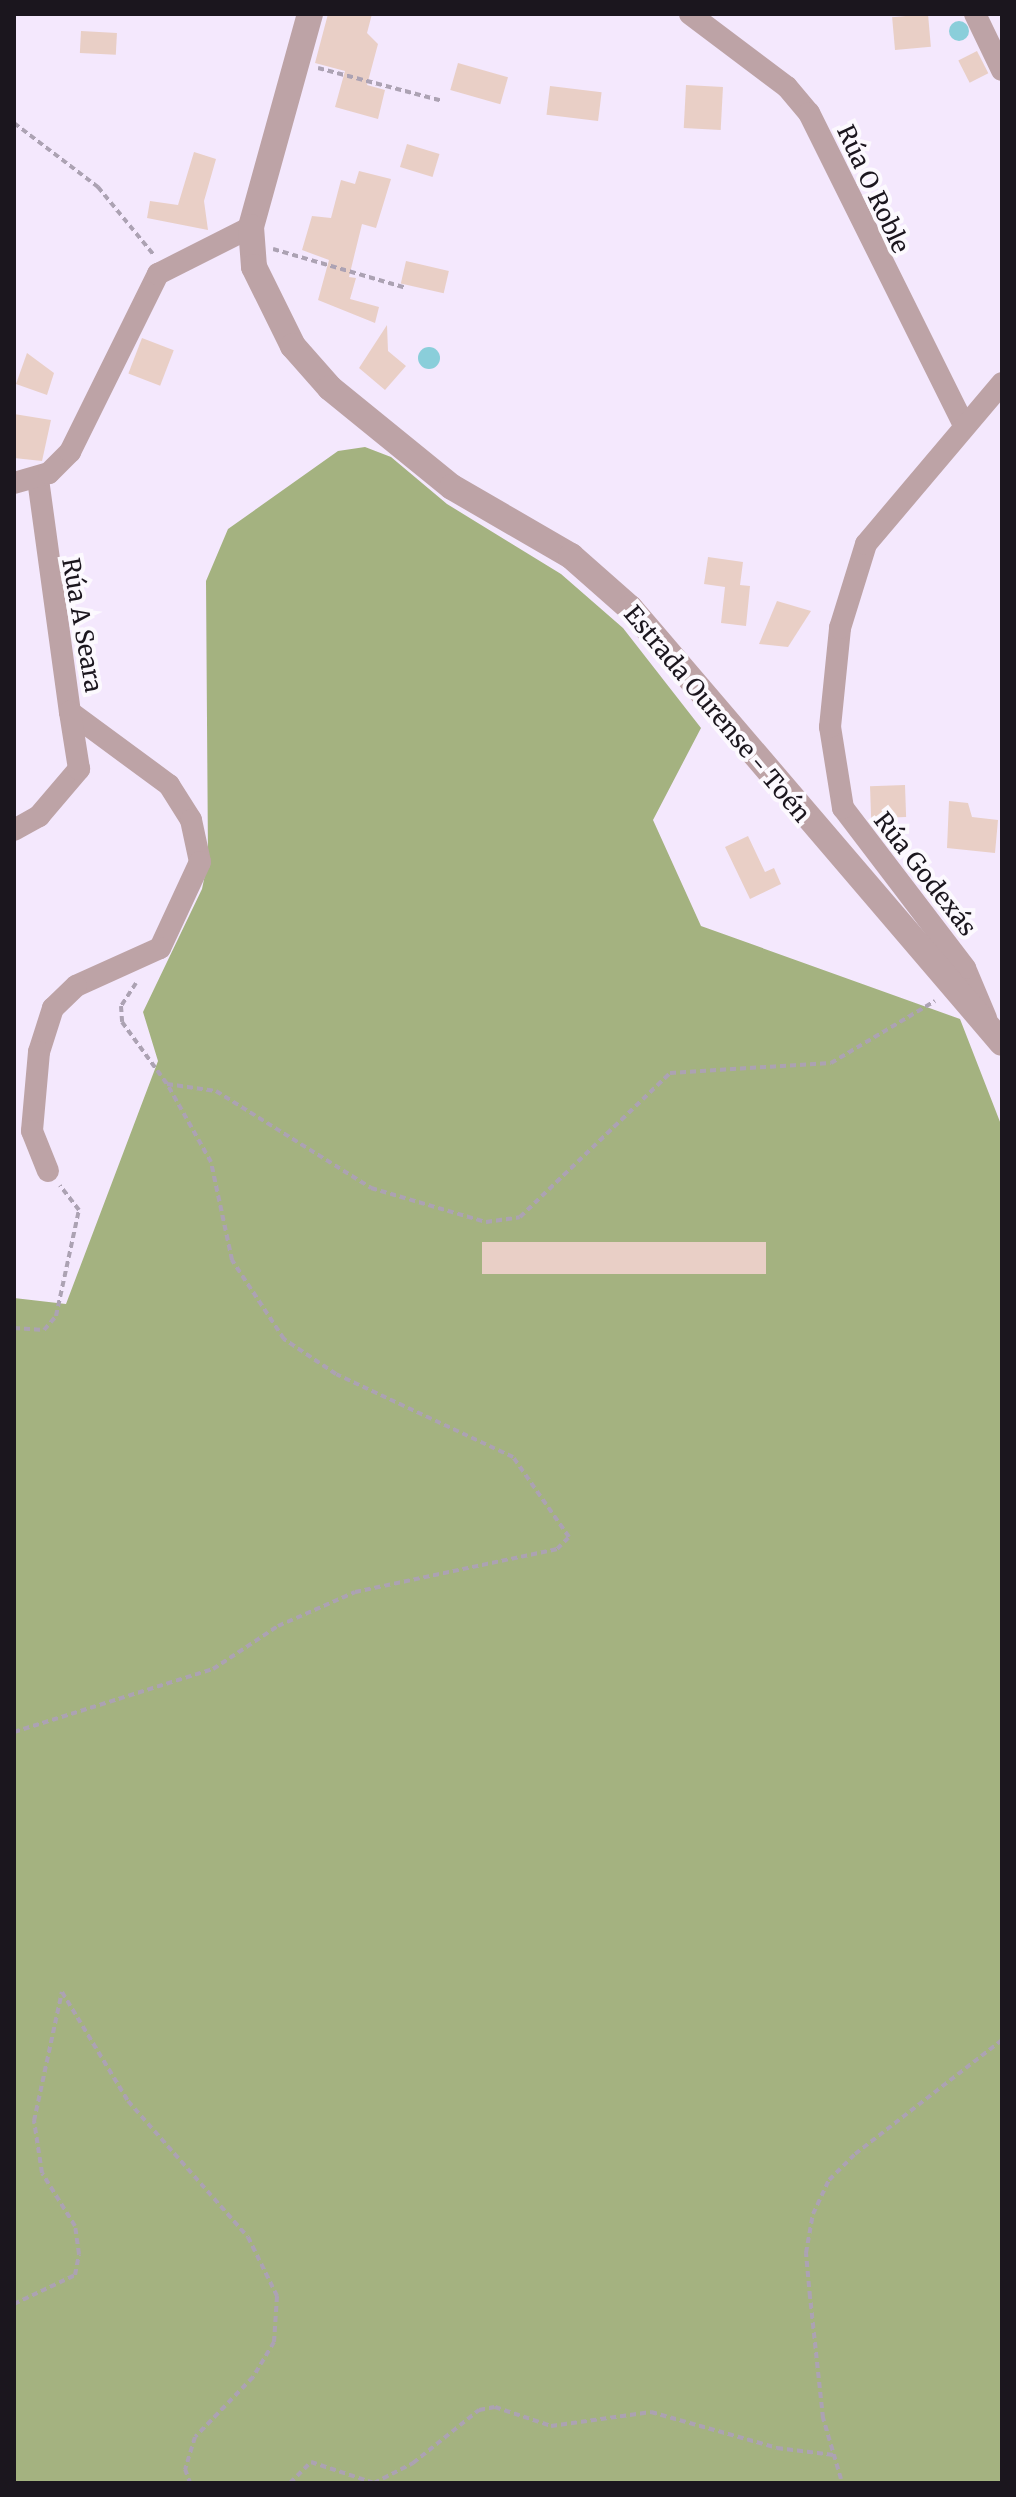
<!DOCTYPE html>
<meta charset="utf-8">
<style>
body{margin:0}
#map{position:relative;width:1016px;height:2497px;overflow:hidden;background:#f4e8fd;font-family:Merriweather,serif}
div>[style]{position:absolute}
.forest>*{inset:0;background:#a4b280}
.water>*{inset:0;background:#8aceda}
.round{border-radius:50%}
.building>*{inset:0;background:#e9cfc6;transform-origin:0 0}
.path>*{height:4px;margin-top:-2px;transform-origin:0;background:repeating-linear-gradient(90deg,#aca2b3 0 6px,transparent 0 10px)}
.minor>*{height:22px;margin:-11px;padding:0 11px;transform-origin:11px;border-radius:11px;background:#bda3a6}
.tertiary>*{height:26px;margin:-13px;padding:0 13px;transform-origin:13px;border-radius:13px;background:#bda3a6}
span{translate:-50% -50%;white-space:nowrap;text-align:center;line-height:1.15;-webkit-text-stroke:8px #fcf9fe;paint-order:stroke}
.street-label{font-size:24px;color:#1b161e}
.frame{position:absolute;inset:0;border:16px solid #1b161e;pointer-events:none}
</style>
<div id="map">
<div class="forest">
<i style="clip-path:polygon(365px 447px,391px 457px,447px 504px,561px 574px,623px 628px,701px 728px,653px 820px,701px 926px,960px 1019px,1002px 1127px,1002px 2483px,14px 2483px,14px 1298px,66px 1304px,158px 1061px,143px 1012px,202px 889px,208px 860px,206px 581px,228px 529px,338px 451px)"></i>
</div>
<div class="water">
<i class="round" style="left:949px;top:21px;width:20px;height:20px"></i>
<i class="round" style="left:418px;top:347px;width:22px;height:22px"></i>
</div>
<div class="building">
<i style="clip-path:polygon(328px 14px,372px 14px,367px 33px,378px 44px,367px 85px,385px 90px,378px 119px,335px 107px,345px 71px,315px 63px)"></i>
<i style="left:928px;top:14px;width:33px;height:36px;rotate:85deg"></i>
<i style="left:81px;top:31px;width:36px;height:22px;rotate:3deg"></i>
<i style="left:977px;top:51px;width:25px;height:21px;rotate:63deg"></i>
<i style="left:458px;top:63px;width:52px;height:28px;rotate:16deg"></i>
<i style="left:686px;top:85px;width:37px;height:43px;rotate:3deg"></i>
<i style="left:550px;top:86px;width:52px;height:29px;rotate:7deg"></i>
<i style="left:407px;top:144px;width:34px;height:24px;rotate:17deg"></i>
<i style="clip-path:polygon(194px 152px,216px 159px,204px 201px,208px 230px,147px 218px,150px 201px,178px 205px)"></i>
<i style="clip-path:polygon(359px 171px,391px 179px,376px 228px,362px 224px,349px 277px,356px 278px,350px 299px,379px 307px,375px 323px,318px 300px,329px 260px,302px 250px,312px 216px,331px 218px,341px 180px,355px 184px)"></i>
<i style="left:406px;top:261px;width:44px;height:23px;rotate:13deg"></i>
<i style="clip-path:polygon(387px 325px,388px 351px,406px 366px,385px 390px,359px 368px)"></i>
<i style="left:142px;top:338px;width:34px;height:38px;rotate:21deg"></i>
<i style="clip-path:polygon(27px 353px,54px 373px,47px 395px,16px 384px)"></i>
<i style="clip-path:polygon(14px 414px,51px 420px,42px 461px,14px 458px)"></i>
<i style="clip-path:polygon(708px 557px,743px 562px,740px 585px,750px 586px,746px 626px,721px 623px,725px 587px,704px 584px)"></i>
<i style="clip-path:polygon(777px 601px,811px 611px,788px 647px,759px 644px)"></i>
<i style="left:905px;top:785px;width:32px;height:35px;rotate:88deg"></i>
<i style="clip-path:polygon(949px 801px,968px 803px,972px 817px,998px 820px,995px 853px,947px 848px)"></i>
<i style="clip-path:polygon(748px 836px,765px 872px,774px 868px,781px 884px,750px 899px,725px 847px)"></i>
<i style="left:766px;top:1242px;width:32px;height:284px;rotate:90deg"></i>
</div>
<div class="path">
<i style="left:318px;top:68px;width:129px;rotate:14.8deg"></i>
<i style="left:14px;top:123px;width:106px;rotate:37.3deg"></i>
<i style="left:98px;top:187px;width:87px;rotate:50.6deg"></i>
<i style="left:273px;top:249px;width:139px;rotate:16.3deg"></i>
<i style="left:136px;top:983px;width:27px;rotate:123deg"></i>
<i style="left:121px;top:1006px;width:16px;rotate:86deg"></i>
<i style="left:122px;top:1022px;width:77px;rotate:54deg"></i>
<i style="left:167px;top:1084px;width:49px;rotate:8.1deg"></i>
<i style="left:216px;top:1091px;width:183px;rotate:32deg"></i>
<i style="left:371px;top:1188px;width:120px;rotate:16.5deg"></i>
<i style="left:486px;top:1222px;width:34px;rotate:-8deg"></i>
<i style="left:520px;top:1217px;width:208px;rotate:-43.8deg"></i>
<i style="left:670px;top:1073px;width:161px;rotate:-3.6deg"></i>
<i style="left:831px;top:1063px;width:121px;rotate:-30.8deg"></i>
<i style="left:14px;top:1328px;width:30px;rotate:4deg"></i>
<i style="left:44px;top:1330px;width:18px;rotate:-49deg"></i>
<i style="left:56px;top:1316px;width:108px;rotate:-77.8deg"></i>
<i style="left:79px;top:1210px;width:31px;rotate:-128deg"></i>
<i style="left:14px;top:1732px;width:209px;rotate:-17.6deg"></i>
<i style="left:213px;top:1669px;width:78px;rotate:-33.5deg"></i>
<i style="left:278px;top:1626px;width:84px;rotate:-23.8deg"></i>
<i style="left:355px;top:1592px;width:207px;rotate:-12deg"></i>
<i style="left:557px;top:1549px;width:17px;rotate:-45deg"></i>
<i style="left:569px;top:1537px;width:98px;rotate:-125deg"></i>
<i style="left:513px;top:1457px;width:195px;rotate:-154.9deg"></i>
<i style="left:336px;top:1374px;width:63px;rotate:-146.1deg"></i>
<i style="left:284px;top:1339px;width:95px;rotate:-123.4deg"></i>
<i style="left:232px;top:1260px;width:100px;rotate:-102.1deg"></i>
<i style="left:211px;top:1162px;width:90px;rotate:-119.4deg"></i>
<i style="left:14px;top:2304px;width:68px;rotate:-25.4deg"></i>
<i style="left:75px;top:2275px;width:21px;rotate:-79deg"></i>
<i style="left:79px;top:2254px;width:28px;rotate:-98deg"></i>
<i style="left:75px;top:2226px;width:62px;rotate:-121.9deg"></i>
<i style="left:42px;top:2173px;width:53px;rotate:-98.7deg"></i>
<i style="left:34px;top:2121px;width:132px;rotate:-77.8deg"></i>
<i style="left:62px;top:1992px;width:127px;rotate:58.8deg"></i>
<i style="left:128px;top:2101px;width:181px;rotate:48.6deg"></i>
<i style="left:248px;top:2237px;width:66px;rotate:63.8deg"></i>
<i style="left:277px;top:2296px;width:46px;rotate:93.7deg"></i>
<i style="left:274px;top:2342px;width:41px;rotate:121deg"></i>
<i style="left:253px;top:2377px;width:83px;rotate:134deg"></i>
<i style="left:195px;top:2437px;width:34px;rotate:107deg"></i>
<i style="left:185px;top:2469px;width:15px;rotate:70deg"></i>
<i style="left:841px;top:2479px;width:64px;rotate:-106.4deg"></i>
<i style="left:823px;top:2418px;width:122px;rotate:-96.1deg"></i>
<i style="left:810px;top:2297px;width:44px;rotate:-95.2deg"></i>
<i style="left:806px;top:2253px;width:40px;rotate:-80deg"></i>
<i style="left:813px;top:2214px;width:38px;rotate:-65deg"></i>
<i style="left:829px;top:2180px;width:37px;rotate:-45deg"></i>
<i style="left:855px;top:2154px;width:186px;rotate:-37.8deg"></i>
<i style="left:290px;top:2483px;width:30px;rotate:-45deg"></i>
<i style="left:311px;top:2462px;width:66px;rotate:18.4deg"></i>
<i style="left:374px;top:2483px;width:44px;rotate:-27.1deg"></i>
<i style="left:413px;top:2463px;width:85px;rotate:-38.8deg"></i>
<i style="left:479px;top:2410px;width:16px;rotate:-11deg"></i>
<i style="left:495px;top:2407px;width:59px;rotate:18.7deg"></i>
<i style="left:551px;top:2426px;width:101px;rotate:-8deg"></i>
<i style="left:651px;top:2412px;width:131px;rotate:15.9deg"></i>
<i style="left:777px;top:2448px;width:57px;rotate:7deg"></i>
</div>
<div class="minor">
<i style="left:690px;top:14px;width:121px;rotate:37deg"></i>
<i style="left:787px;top:87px;width:34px;rotate:50deg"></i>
<i style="left:809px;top:113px;width:346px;rotate:63.6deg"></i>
<i style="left:975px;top:14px;width:62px;rotate:64.3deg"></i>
<i style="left:38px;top:479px;width:235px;rotate:82.2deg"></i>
<i style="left:70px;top:712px;width:123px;rotate:36.4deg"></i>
<i style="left:169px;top:785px;width:41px;rotate:57.8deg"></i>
<i style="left:191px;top:820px;width:43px;rotate:77.9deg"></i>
<i style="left:200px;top:862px;width:95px;rotate:114.9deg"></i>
<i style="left:160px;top:948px;width:92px;rotate:155.7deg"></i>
<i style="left:76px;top:986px;width:32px;rotate:136deg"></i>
<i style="left:53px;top:1008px;width:46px;rotate:107.7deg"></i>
<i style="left:39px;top:1052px;width:79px;rotate:95.1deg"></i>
<i style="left:32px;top:1131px;width:43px;rotate:68.2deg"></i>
<i style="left:14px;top:483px;width:36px;rotate:-16deg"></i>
<i style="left:49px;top:473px;width:30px;rotate:-45deg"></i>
<i style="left:70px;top:452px;width:199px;rotate:-63.7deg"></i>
<i style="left:158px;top:274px;width:104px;rotate:-26.8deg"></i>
<i style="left:14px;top:830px;width:29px;rotate:-29deg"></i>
<i style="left:39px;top:816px;width:62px;rotate:-49.6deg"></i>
<i style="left:79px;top:769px;width:58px;rotate:-99deg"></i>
<i style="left:986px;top:1018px;width:54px;rotate:-112.8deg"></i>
<i style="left:965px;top:968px;width:201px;rotate:-127.3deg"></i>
<i style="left:843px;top:808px;width:82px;rotate:-99.1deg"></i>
<i style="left:830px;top:727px;width:100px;rotate:-84.2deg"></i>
<i style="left:840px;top:628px;width:88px;rotate:-72.8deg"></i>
<i style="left:866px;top:544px;width:211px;rotate:-49.8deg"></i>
</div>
<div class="tertiary">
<i style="left:310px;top:14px;width:221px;rotate:105.5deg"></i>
<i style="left:251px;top:227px;width:40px;rotate:85.7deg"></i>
<i style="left:254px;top:267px;width:88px;rotate:63.7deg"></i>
<i style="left:293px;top:346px;width:56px;rotate:48.6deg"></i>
<i style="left:330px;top:388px;width:157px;rotate:39.1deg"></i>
<i style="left:452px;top:487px;width:138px;rotate:30.1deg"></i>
<i style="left:571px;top:556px;width:79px;rotate:41.4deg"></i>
<i style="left:630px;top:608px;width:572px;rotate:49.46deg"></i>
</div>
<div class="street-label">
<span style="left:873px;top:189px;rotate:65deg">Rúa O Roble</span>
<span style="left:82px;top:625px;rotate:80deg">Rúa A Seara</span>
<span style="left:717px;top:714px;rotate:50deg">Estrada Ourense - Toén</span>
<span style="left:925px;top:874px;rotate:52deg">Rúa Godexás</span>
</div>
<div class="frame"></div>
</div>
